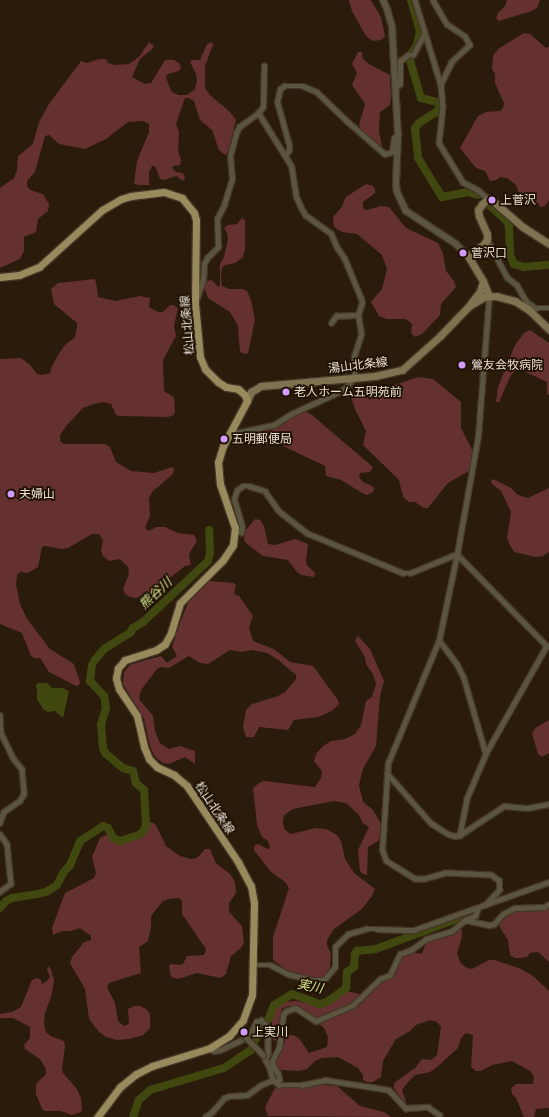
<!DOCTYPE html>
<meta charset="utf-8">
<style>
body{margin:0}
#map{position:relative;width:549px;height:1117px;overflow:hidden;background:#2a1b0b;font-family:"Libre Baskerville","Noto Sans JP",serif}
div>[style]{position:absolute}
.forest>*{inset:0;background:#653030}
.water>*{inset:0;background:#404810}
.river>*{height:8px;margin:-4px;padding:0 4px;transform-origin:4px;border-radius:4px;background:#404810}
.roads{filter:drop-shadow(1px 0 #453627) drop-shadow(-1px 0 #453627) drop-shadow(0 1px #453627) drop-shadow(0 -1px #453627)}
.minor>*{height:4.5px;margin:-2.25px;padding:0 2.25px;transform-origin:2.25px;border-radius:2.25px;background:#5b553f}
.tertiary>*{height:6px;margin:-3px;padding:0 3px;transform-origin:3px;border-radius:3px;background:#5b553f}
.secondary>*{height:7px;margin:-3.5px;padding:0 3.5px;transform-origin:3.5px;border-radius:3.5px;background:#7e7350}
.primary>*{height:7px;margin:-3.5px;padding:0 3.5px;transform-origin:3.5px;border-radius:3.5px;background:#988a5c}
.bridges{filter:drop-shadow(1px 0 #453627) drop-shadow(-1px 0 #453627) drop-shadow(0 1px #453627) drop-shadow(0 -1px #453627)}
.minor-bridge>*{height:4.5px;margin:-2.25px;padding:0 2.25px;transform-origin:2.25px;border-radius:2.25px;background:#5b553f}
.dots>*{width:11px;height:11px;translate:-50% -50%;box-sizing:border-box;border:2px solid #201203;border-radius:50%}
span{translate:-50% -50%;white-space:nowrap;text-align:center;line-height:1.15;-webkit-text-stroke:3.5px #201203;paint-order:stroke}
.poi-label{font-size:12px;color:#e9dfd5}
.left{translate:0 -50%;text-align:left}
.street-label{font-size:12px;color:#e9dfd5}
.water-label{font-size:13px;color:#d5e491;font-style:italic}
</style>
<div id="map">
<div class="forest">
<i style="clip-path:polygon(349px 0,370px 0,372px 2px,381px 17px,385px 36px,381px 40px,373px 41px,366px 36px,352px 11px)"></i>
<i style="clip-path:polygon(507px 0,540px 0,537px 8px,532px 11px,499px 21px,496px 18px,498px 13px,505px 6px)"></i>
<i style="clip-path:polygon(524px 33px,530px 34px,546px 48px,549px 47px,549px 200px,545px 206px,541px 207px,535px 203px,522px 201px,516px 185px,507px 178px,500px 177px,496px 180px,490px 181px,485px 171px,476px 168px,460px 148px,478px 116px,486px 112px,500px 111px,503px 108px,504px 103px,495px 83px,495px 74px,492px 69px,493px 56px,498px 49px)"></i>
<i style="clip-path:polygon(149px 42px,154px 46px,151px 50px,140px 59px,132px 77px,145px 84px,151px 83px,165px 60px,174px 60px,179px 63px,181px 68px,179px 71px,168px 74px,166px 77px,169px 86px,172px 92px,179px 95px,187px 95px,195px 89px,197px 80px,196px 74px,190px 62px,192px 60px,200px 60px,207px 44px,212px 42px,213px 45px,205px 66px,205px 88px,210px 95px,230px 112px,236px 120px,228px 152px,225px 155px,219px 150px,212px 130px,200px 120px,194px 101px,189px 98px,185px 98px,176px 124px,179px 132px,178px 150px,181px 161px,180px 165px,173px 166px,172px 168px,176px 172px,183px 173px,185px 178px,183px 181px,176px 176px,164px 180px,160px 179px,155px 166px,152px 166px,149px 172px,149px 185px,139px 185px,134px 184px,137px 161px,149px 132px,149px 124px,143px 121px,128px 122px,106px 139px,85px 149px,59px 144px,49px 135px,45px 136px,35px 172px,27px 181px,27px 186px,30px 190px,43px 194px,49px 204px,48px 211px,38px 219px,36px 232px,24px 237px,24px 251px,20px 259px,0 268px,0 188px,14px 178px,17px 170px,18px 156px,33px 144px,39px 122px,49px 104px,81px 61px,87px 63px,99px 59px,106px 59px,108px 63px,115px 65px,129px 64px,139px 57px)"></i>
<i style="clip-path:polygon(358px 52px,362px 52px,363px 59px,369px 64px,390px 75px,391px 99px,390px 105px,380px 112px,379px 132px,382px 147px,370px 146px,359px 125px,365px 104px,352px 85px,357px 73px,352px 64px)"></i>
<i style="clip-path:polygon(366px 184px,373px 186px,375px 189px,375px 193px,363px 202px,363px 209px,367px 210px,381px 206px,389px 207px,406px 228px,438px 243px,443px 253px,446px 271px,454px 281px,456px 287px,441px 304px,440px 315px,422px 334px,415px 337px,411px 333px,412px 324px,406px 319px,387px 319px,379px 316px,371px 302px,382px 289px,387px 269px,382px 255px,357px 234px,342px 232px,334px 227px,333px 217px,341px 208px,346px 197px)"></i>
<i style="clip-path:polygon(242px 218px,245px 220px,245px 249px,243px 257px,235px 263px,225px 265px,222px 268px,221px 278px,222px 286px,229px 289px,243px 289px,247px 291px,251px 300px,255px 320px,248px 353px,246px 354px,240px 352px,238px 326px,230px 312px,208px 298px,204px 286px,206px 281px,212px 280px,218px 287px,220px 285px,220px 264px,224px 257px,228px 239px,227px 233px,224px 228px,228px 225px,237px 224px)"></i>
<i style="clip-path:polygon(95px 279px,97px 287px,98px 297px,115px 301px,140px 296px,150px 298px,149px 307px,158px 312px,163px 312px,170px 305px,173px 305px,178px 308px,174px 326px,176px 336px,163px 360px,164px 391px,174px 397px,175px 411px,174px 415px,168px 417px,120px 416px,116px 415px,111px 404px,103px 402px,94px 404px,83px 408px,67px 425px,60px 435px,60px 441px,64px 444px,105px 444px,110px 447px,116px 462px,131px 471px,154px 473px,172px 467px,174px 469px,173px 474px,152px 492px,149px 499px,150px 516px,145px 528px,149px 531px,156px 527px,165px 527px,178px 533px,194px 535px,197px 541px,189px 554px,191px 565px,185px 566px,152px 592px,136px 598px,130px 597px,125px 594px,123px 589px,129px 574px,128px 567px,120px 559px,109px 561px,103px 556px,101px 550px,103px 540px,99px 534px,92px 534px,68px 548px,62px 549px,45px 546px,42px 547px,38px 567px,28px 573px,20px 572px,17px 575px,16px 584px,20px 604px,27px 619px,50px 649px,74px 664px,80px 682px,79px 685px,76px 686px,49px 672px,40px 658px,34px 658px,31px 656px,22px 633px,0 624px,0 359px,21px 358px,30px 365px,37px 374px,42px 375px,50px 373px,52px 366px,58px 355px,65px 345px,75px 337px,77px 327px,77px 323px,54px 304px,51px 289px,58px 283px)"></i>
<i style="clip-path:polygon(530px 330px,549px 343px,549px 395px,547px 394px,547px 382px,521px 370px,515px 371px,511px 375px,499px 402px,496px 402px,498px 387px,515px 345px,524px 333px)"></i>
<i style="clip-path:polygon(418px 377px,433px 379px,461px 402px,461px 428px,473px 452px,473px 460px,469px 471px,448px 483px,428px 508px,424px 508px,415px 502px,409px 502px,403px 497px,399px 480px,363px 445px,366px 431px,355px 409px,351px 397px,356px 391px,366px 387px,395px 385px)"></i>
<i style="clip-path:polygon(301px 412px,307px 412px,313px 416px,373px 467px,370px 472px,360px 473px,359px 477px,363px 482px,372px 486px,374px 488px,373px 492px,367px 495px,362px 493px,341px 480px,326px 476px,325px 466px,279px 444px,246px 445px,242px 439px,244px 435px,276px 428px)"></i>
<i style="clip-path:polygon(493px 479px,511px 488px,518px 495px,528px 498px,549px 488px,549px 552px,543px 556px,535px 557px,514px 552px,511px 547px,507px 538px,511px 512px,501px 491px,492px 484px,491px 481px)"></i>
<i style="clip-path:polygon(255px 519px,260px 520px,264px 526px,268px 544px,275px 545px,295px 539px,308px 544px,306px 560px,307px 565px,315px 573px,314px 577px,301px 575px,297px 572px,288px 560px,263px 556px,247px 544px,244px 540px,245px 531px)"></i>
<i style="clip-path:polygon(209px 581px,233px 583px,236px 585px,234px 594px,239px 596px,253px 616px,249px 627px,253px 641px,274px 649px,290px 662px,313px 666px,338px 700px,339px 704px,332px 711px,318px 717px,294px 720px,288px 730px,259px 727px,254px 737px,246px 737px,243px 727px,246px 710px,252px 704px,278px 696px,285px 692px,296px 679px,296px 675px,277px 659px,267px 653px,253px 650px,241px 652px,230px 650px,208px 664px,200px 663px,189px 656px,169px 668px,161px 667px,157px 669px,141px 690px,139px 699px,153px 716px,155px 731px,160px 743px,169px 749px,180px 746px,195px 751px,195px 764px,185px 757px,169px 764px,163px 763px,155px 757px,150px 746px,144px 719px,123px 684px,124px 672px,130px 665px,142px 661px,161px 656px,167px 663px,177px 656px,172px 647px,181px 620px,188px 603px)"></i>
<i style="clip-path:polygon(358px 636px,370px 649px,384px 681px,380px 696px,376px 746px,363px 769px,359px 785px,363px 802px,373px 810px,380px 822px,380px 837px,378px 841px,368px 847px,367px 875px,363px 874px,360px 871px,358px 850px,369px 827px,363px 823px,358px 814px,346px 803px,334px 801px,293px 809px,284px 815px,283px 823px,285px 830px,291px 834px,316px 828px,326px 829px,337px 835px,341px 841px,345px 859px,354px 873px,375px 889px,372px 896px,362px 909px,334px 929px,327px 940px,327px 945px,331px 954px,330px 967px,327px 974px,322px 978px,313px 977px,288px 971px,273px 960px,273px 937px,289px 888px,285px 882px,271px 872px,254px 850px,255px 845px,258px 844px,268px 849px,270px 848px,268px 841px,262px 837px,257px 825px,253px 788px,259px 783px,264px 781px,315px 787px,321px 778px,322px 771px,314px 761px,316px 754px,323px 746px,331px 741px,345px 739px,355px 734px,361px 725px,366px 701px,372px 697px,376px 684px,373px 674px,366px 664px,365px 657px,355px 641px)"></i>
<i style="clip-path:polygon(549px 720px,549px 753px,542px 757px,538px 754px,532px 734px,535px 728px)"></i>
<i style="clip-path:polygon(148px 822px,153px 823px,156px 825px,166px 846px,180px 856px,191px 859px,197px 858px,205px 849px,210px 849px,216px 863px,230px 874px,235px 882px,236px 893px,229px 903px,229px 912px,242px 926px,244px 943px,241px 948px,231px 956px,226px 974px,221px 978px,197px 973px,178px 979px,171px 977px,169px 966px,171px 964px,179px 965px,183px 964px,187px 956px,204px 955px,206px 949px,182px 914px,182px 901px,179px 898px,168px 899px,162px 902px,151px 916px,151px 927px,148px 941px,139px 947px,141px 973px,109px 983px,107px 987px,115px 1003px,118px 1021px,124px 1026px,129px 1024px,128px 1009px,134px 1006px,140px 1006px,146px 1009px,150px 1014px,150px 1028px,143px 1035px,130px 1039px,117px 1040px,106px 1037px,99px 1032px,89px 1019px,85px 989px,70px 963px,72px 957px,84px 942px,91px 940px,91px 936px,80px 928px,71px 931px,62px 931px,53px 935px,52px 928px,65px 893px,94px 878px,96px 873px,92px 857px,100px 838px,108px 834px,126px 838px,134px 837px)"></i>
<i style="clip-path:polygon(549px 907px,549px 962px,538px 952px,530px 953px,527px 957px,522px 958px,515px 958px,510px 955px,508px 940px,499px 926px,501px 920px,509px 914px,522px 910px,545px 910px)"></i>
<i style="clip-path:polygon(459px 929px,462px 930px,462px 936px,457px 954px,460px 962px,465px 967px,472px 969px,489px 960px,495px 960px,521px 969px,533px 976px,549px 991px,549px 1108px,536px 1109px,534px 1117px,524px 1117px,516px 1098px,512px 1094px,511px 1088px,516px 1084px,533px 1084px,534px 1076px,530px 1071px,512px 1061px,492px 1065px,481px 1071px,476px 1071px,471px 1067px,473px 1035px,466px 1033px,461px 1038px,458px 1048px,437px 1067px,430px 1072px,415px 1075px,409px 1081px,402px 1090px,406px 1102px,403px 1102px,394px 1088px,394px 1083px,415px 1068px,422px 1059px,431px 1060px,437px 1055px,441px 1027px,437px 1022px,430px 1020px,416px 1025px,410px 1031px,396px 1039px,383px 1061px,381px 1077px,373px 1082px,367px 1082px,363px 1080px,363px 1075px,358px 1068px,338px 1057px,321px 1058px,315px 1061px,307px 1069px,299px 1071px,281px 1070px,276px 1067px,275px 1062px,287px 1036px,293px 1035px,299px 1038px,309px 1053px,327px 1047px,328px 1037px,324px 1028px,303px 1009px,288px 1006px,282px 1008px,277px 1039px,275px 1041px,273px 1040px,271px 1029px,273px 1013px,277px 1005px,285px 1002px,296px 1001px,324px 1007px,346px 991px,360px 994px,371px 990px,380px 981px,391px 977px,401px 955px,411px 952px,422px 954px,427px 940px)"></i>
<i style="clip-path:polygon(48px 966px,51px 969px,54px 981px,51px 997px,45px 1013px,44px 1025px,46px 1032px,50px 1036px,64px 1041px,65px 1046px,62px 1069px,63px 1073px,77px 1089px,81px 1098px,82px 1108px,81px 1112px,72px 1115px,61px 1111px,45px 1111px,42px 1109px,36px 1094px,36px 1084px,46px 1074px,46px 1069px,40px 1059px,25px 1049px,24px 1045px,30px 1038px,30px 1027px,13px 1018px,0 1018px,0 1014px,12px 1012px,21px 1007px,32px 980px,37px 978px,41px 980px,42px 984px,47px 981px,50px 977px,47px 970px)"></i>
<i style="clip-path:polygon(322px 1085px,337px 1086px,360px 1106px,384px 1112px,391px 1117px,268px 1116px,265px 1107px,275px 1088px,278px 1087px)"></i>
</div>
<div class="water">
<i style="clip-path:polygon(38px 683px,47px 683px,52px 688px,62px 688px,69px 691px,63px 718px,55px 711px,48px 712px,43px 709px,37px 699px,37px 690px,36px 686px)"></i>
</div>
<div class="river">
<i style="left:411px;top:0;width:33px;rotate:74deg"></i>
<i style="left:420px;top:32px;width:13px;rotate:103deg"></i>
<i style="left:417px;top:45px;width:14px;rotate:124deg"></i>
<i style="left:409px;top:57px;width:43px;rotate:73.7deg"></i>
<i style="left:421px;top:98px;width:16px;rotate:14deg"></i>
<i style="left:437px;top:102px;width:4px;rotate:45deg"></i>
<i style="left:440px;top:105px;width:6px;rotate:108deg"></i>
<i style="left:438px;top:111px;width:22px;rotate:148deg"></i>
<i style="left:419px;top:123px;width:6px;rotate:129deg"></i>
<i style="left:415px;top:128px;width:30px;rotate:84deg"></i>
<i style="left:418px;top:158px;width:46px;rotate:58.4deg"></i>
<i style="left:442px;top:197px;width:25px;rotate:-11deg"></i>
<i style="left:467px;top:192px;width:11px;rotate:15deg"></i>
<i style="left:488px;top:204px;width:25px;rotate:42deg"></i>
<i style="left:507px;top:221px;width:5px;rotate:68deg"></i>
<i style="left:509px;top:226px;width:29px;rotate:88deg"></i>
<i style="left:510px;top:255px;width:10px;rotate:66deg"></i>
<i style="left:514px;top:264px;width:10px;rotate:17deg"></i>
<i style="left:524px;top:267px;width:25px;rotate:-5deg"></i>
<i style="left:94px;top:661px;width:16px;rotate:-50deg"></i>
<i style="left:104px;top:649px;width:31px;rotate:-32deg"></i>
<i style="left:130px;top:633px;width:6px;rotate:-59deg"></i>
<i style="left:133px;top:628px;width:12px;rotate:-31deg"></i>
<i style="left:143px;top:622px;width:89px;rotate:-43.2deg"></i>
<i style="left:208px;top:561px;width:8px;rotate:-76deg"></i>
<i style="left:210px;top:553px;width:23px;rotate:-92deg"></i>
<i style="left:0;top:908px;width:9px;rotate:-49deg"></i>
<i style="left:6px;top:901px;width:7px;rotate:-27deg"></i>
<i style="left:12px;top:898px;width:25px;rotate:-9deg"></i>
<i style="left:37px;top:894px;width:9px;rotate:-13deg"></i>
<i style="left:46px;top:892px;width:13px;rotate:-32deg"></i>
<i style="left:57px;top:885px;width:13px;rotate:-63deg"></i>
<i style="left:63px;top:873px;width:11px;rotate:-49deg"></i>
<i style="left:70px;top:865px;width:26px;rotate:-67deg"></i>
<i style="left:80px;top:841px;width:27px;rotate:-33deg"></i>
<i style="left:103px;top:826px;width:5px;rotate:22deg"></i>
<i style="left:108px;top:828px;width:11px;rotate:63deg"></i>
<i style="left:113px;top:838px;width:8px;rotate:23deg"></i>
<i style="left:120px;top:841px;width:22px;rotate:-18deg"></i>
<i style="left:141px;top:834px;width:9px;rotate:-58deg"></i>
<i style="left:146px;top:826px;width:36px;rotate:-93deg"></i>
<i style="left:144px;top:790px;width:11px;rotate:-139deg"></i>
<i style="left:136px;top:783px;width:12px;rotate:-104deg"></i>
<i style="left:133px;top:771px;width:10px;rotate:-163deg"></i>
<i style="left:123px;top:768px;width:23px;rotate:-140deg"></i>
<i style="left:105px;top:753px;width:5px;rotate:-112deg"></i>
<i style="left:103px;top:748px;width:23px;rotate:-95deg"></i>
<i style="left:101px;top:725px;width:18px;rotate:-74deg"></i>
<i style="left:106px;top:708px;width:12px;rotate:-99deg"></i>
<i style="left:104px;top:696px;width:21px;rotate:-133deg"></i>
<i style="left:90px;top:681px;width:16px;rotate:-83deg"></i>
<i style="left:133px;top:1117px;width:18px;rotate:-71deg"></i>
<i style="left:139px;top:1100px;width:15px;rotate:-42deg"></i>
<i style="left:150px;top:1090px;width:77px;rotate:-16.6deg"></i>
<i style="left:224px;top:1068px;width:32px;rotate:-34deg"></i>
<i style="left:251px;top:1050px;width:23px;rotate:-67deg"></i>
<i style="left:260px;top:1029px;width:14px;rotate:-51deg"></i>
<i style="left:269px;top:1018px;width:14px;rotate:-69deg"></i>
<i style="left:274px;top:1005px;width:21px;rotate:-31deg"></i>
<i style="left:292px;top:994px;width:30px;rotate:20deg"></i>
<i style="left:320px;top:1004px;width:7px;rotate:-16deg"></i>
<i style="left:327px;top:1002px;width:24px;rotate:-36deg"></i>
<i style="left:346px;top:988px;width:16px;rotate:-86deg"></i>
<i style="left:347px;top:972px;width:9px;rotate:-36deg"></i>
<i style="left:354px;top:967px;width:13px;rotate:-86deg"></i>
<i style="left:355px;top:954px;width:4px;rotate:-56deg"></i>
<i style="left:357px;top:951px;width:19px;rotate:-6deg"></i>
<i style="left:376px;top:949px;width:103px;rotate:-20.4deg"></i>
</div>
<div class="roads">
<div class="minor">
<i style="left:415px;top:0;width:89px;rotate:73deg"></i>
<i style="left:441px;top:85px;width:21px;rotate:85deg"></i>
<i style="left:443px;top:106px;width:37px;rotate:96deg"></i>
<i style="left:439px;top:143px;width:46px;rotate:58.4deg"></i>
<i style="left:463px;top:182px;width:17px;rotate:28deg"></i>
<i style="left:478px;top:190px;width:13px;rotate:42deg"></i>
<i style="left:433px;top:0;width:28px;rotate:60deg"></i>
<i style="left:447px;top:24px;width:22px;rotate:34deg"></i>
<i style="left:465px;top:36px;width:10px;rotate:61deg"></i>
<i style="left:470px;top:45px;width:25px;rotate:137deg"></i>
<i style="left:452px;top:62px;width:25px;rotate:116deg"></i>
<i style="left:395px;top:88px;width:6px;rotate:-39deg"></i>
<i style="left:400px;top:84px;width:23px;rotate:-90deg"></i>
<i style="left:400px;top:61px;width:10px;rotate:-37deg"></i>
<i style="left:408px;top:55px;width:5px"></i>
<i style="left:413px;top:55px;width:24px;rotate:-62deg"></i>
<i style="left:286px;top:154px;width:5px;rotate:-53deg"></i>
<i style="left:289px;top:150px;width:5px;rotate:-90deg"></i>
<i style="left:289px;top:145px;width:45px;rotate:-105.6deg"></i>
<i style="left:277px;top:102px;width:13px;rotate:-77deg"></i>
<i style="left:280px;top:89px;width:5px;rotate:-37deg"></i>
<i style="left:284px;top:86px;width:19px"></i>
<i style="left:303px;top:86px;width:15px;rotate:23deg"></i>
<i style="left:317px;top:92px;width:42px;rotate:44deg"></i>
<i style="left:347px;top:121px;width:50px;rotate:41deg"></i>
<i style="left:385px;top:154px;width:7px;rotate:-16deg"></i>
<i style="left:392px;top:152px;width:14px;rotate:-82deg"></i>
<i style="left:394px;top:138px;width:6px;rotate:-45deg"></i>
<i style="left:487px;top:239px;width:43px;rotate:62.2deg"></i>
<i style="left:507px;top:277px;width:13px;rotate:39deg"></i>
<i style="left:517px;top:285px;width:20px;rotate:60deg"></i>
<i style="left:527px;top:302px;width:11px;rotate:34deg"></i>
<i style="left:536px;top:308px;width:13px"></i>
<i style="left:197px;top:298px;width:19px;rotate:-72deg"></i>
<i style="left:203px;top:280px;width:16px;rotate:-86deg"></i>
<i style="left:204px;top:264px;width:7px;rotate:-63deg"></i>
<i style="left:207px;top:258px;width:16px;rotate:-45deg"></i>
<i style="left:218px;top:247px;width:28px;rotate:-92deg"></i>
<i style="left:217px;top:219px;width:16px;rotate:-63deg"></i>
<i style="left:224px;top:205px;width:27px;rotate:-73deg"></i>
<i style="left:232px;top:179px;width:23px;rotate:-95deg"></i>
<i style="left:230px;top:156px;width:24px;rotate:-75deg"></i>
<i style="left:236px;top:133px;width:7px;rotate:-63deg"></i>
<i style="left:239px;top:127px;width:24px;rotate:-36deg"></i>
<i style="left:258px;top:113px;width:8px;rotate:-50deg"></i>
<i style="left:263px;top:107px;width:41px;rotate:-88.6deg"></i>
<i style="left:331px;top:323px;width:9px;rotate:-54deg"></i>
<i style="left:336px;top:316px;width:22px;rotate:-3deg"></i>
<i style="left:230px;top:432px;width:10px"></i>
<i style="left:240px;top:432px;width:35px;rotate:-12deg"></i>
<i style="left:274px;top:425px;width:20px;rotate:-33deg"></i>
<i style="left:291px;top:414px;width:57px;rotate:-24.8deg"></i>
<i style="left:343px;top:390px;width:16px;rotate:-47deg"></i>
<i style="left:354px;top:378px;width:22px;rotate:-90deg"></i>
<i style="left:354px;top:356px;width:23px;rotate:-72deg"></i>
<i style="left:361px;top:334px;width:19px;rotate:-99deg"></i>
<i style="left:358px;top:315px;width:13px;rotate:-72deg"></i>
<i style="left:362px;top:303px;width:4px;rotate:-104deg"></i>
<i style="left:361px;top:299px;width:44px;rotate:-112.5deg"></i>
<i style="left:344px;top:258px;width:12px;rotate:-125deg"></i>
<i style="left:337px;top:248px;width:15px;rotate:-113deg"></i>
<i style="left:331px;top:234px;width:32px;rotate:-144deg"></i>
<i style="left:305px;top:215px;width:8px;rotate:-120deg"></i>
<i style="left:301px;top:208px;width:12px;rotate:-114deg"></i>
<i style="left:296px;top:197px;width:31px;rotate:-99deg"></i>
<i style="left:291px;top:166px;width:62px;rotate:-121.9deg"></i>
<i style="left:235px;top:533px;width:6px"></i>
<i style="left:241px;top:533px;width:6px;rotate:-81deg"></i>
<i style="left:242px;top:527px;width:29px;rotate:-106deg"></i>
<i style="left:234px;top:499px;width:9px;rotate:-72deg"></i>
<i style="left:237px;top:490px;width:7px;rotate:-34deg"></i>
<i style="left:243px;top:486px;width:6px"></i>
<i style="left:249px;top:486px;width:17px;rotate:17deg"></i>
<i style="left:265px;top:491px;width:24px;rotate:55deg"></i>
<i style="left:279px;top:511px;width:36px;rotate:38deg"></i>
<i style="left:307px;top:533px;width:104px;rotate:22.6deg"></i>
<i style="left:403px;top:573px;width:7px"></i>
<i style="left:410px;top:573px;width:51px;rotate:-22deg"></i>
<i style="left:457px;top:554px;width:129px;rotate:45.6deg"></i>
<i style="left:547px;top:646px;width:124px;rotate:119.5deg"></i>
<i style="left:486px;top:754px;width:49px;rotate:112.9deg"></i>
<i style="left:467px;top:799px;width:37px;rotate:101deg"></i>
<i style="left:439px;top:640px;width:30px;rotate:53deg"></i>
<i style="left:457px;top:664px;width:16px;rotate:63deg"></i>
<i style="left:464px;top:678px;width:79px;rotate:73.9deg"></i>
<i style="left:0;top:715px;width:18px;rotate:87deg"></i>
<i style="left:1px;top:733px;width:28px;rotate:64deg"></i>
<i style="left:13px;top:758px;width:14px;rotate:51deg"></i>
<i style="left:22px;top:769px;width:25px;rotate:85deg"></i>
<i style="left:24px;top:794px;width:8px;rotate:120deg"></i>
<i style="left:20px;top:801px;width:19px;rotate:145deg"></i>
<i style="left:4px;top:812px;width:12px;rotate:110deg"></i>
<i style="left:387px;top:773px;width:67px;rotate:48.7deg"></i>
<i style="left:431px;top:823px;width:20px;rotate:33deg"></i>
<i style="left:448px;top:834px;width:6px;rotate:18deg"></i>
<i style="left:454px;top:836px;width:6px;rotate:-9deg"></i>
<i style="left:460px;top:835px;width:53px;rotate:-33.4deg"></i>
<i style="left:504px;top:806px;width:24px;rotate:5deg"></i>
<i style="left:528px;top:808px;width:21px;rotate:-11deg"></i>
<i style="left:0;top:834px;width:12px;rotate:55deg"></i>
<i style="left:7px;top:844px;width:40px;rotate:84.3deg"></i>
<i style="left:11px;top:884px;width:14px;rotate:144deg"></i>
<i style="left:485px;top:905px;width:21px;rotate:-47deg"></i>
<i style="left:499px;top:890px;width:9px;rotate:-90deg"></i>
<i style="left:499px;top:881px;width:10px;rotate:-143deg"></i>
<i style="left:491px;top:875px;width:45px;rotate:-177.5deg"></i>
<i style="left:446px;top:873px;width:22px;rotate:164deg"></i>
<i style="left:425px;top:879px;width:10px;rotate:180deg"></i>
<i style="left:415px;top:879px;width:34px;rotate:-148deg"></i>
<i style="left:386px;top:861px;width:12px;rotate:-110deg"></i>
<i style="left:382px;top:850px;width:87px;rotate:-86.1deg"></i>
<i style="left:388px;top:763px;width:133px;rotate:-67.5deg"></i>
<i style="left:439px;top:640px;width:88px;rotate:-78.2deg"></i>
<i style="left:457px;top:554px;width:120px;rotate:-79.9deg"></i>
<i style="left:478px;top:436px;width:140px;rotate:-85.5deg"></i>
<i style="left:465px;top:920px;width:25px;rotate:12deg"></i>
<i style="left:489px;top:925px;width:5px;rotate:-11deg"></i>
<i style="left:494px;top:924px;width:13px;rotate:-48deg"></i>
<i style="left:503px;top:914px;width:13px;rotate:-27deg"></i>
<i style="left:515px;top:908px;width:29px;rotate:-2deg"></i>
<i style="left:544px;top:907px;width:6px;rotate:-31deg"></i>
<i style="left:254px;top:965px;width:17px"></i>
<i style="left:271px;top:965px;width:19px;rotate:28deg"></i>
<i style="left:288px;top:974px;width:25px;rotate:14deg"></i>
<i style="left:312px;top:980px;width:12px"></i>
<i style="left:324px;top:980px;width:17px;rotate:-50deg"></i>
<i style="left:335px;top:967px;width:20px;rotate:-90deg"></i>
<i style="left:335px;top:947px;width:18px;rotate:-45deg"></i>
<i style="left:348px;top:934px;width:19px;rotate:-16deg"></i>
<i style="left:366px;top:929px;width:11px"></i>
<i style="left:377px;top:929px;width:37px;rotate:2deg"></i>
<i style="left:414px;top:930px;width:143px;rotate:-19.6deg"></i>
<i style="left:210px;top:1048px;width:5px;rotate:37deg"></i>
<i style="left:214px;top:1051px;width:6px;rotate:-9deg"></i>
<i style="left:220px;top:1050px;width:23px;rotate:-25deg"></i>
<i style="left:241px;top:1040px;width:12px;rotate:-35deg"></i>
<i style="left:251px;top:1033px;width:12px;rotate:-66deg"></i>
<i style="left:256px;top:1022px;width:5px;rotate:-22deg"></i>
<i style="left:261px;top:1020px;width:10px;rotate:45deg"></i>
<i style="left:268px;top:1027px;width:27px;rotate:90deg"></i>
<i style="left:268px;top:1054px;width:4px;rotate:117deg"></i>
<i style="left:263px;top:1055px;width:15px;rotate:62deg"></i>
<i style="left:270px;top:1068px;width:12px;rotate:76deg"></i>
<i style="left:273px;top:1080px;width:8px;rotate:40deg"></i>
<i style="left:279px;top:1085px;width:23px"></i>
<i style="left:302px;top:1085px;width:24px;rotate:-12deg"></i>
<i style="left:325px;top:1080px;width:48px;rotate:8.5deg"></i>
<i style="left:372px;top:1087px;width:17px;rotate:10deg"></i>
<i style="left:389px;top:1090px;width:25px;rotate:47deg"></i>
<i style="left:406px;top:1108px;width:22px;rotate:-3deg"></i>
<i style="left:428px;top:1107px;width:14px;rotate:34deg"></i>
<i style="left:276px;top:1082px;width:4px;rotate:-34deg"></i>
<i style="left:279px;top:1080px;width:6px;rotate:-99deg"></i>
<i style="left:278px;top:1074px;width:9px;rotate:-122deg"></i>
<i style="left:273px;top:1066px;width:5px;rotate:-101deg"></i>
<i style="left:272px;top:1061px;width:15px;rotate:-62deg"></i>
<i style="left:279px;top:1048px;width:33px;rotate:-83deg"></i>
<i style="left:283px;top:1015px;width:5px;rotate:-53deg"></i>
<i style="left:286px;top:1011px;width:10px;rotate:-17deg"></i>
<i style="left:296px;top:1008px;width:24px;rotate:33deg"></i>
<i style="left:316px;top:1021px;width:39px;rotate:-23deg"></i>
<i style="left:352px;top:1006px;width:39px;rotate:-44deg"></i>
<i style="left:380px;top:979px;width:11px;rotate:-22deg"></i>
<i style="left:390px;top:975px;width:23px;rotate:-65deg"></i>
<i style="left:400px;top:954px;width:12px;rotate:-20deg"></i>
<i style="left:411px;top:950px;width:19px;rotate:-36deg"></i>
<i style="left:426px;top:939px;width:27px;rotate:-17deg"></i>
<i style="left:452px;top:931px;width:17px;rotate:-40deg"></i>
<i style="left:465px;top:920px;width:11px;rotate:-22deg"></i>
<i style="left:475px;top:916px;width:9px;rotate:-69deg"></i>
<i style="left:205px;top:1117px;width:9px;rotate:-36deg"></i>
<i style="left:212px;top:1112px;width:18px;rotate:-49deg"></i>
<i style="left:224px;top:1098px;width:6px;rotate:-18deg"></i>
<i style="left:230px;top:1096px;width:17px;rotate:-3deg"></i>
<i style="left:247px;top:1095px;width:17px;rotate:-36deg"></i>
<i style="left:261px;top:1085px;width:13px;rotate:-23deg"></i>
</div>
<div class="tertiary">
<i style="left:383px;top:0;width:10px;rotate:66deg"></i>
<i style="left:387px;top:9px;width:19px;rotate:74deg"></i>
<i style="left:392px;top:27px;width:107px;rotate:86.8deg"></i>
<i style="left:398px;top:134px;width:50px;rotate:92.3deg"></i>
<i style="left:396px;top:184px;width:8px;rotate:83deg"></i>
<i style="left:397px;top:192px;width:21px;rotate:65deg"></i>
<i style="left:406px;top:211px;width:60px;rotate:33.4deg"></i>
<i style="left:456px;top:244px;width:17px;rotate:45deg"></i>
</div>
<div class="secondary">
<i style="left:489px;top:296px;width:16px;rotate:-112deg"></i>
<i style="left:483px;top:281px;width:29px;rotate:-121deg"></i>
<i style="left:468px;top:256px;width:20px;rotate:-37deg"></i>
<i style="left:484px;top:244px;width:6px;rotate:-59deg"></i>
<i style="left:487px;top:239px;width:5px;rotate:-90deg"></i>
<i style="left:487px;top:234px;width:20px;rotate:-114deg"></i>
<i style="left:479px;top:216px;width:6px;rotate:-99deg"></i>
<i style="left:478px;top:210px;width:7px;rotate:-56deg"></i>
<i style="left:482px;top:204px;width:8px;rotate:-40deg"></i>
<i style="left:488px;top:199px;width:7px;rotate:27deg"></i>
<i style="left:494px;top:202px;width:38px;rotate:41deg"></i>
<i style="left:523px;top:227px;width:31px;rotate:33deg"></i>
<i style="left:471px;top:303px;width:15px;rotate:-53deg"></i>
<i style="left:480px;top:291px;width:10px;rotate:-73deg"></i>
<i style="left:247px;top:401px;width:10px;rotate:-66deg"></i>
<i style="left:251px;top:392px;width:12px;rotate:-31deg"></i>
<i style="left:261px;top:386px;width:114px;rotate:-5deg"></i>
<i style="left:375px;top:376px;width:28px;rotate:-13deg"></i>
<i style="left:402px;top:370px;width:51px;rotate:-41.8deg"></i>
<i style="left:440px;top:336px;width:42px;rotate:-46deg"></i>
<i style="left:469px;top:306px;width:17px;rotate:-31deg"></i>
<i style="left:484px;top:297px;width:12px;rotate:-5deg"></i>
<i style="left:496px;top:296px;width:20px;rotate:15deg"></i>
<i style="left:515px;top:301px;width:17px;rotate:33deg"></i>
<i style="left:529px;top:310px;width:28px;rotate:44deg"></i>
</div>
<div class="primary">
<i style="left:0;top:277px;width:19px;rotate:-6deg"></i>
<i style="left:19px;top:275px;width:22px;rotate:-22deg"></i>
<i style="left:39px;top:267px;width:85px;rotate:-42.1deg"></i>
<i style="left:102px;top:210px;width:22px;rotate:-30deg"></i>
<i style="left:121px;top:199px;width:10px;rotate:-17deg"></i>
<i style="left:131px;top:196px;width:33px;rotate:-7deg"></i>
<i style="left:164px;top:192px;width:19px;rotate:18deg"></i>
<i style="left:182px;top:198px;width:19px;rotate:51deg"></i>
<i style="left:194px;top:213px;width:7px;rotate:74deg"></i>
<i style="left:196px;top:220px;width:84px;rotate:90.7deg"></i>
<i style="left:195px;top:304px;width:53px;rotate:84.6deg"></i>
<i style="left:200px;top:357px;width:13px;rotate:67deg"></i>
<i style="left:205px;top:369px;width:18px;rotate:45deg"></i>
<i style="left:218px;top:382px;width:9px;rotate:32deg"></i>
<i style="left:226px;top:387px;width:12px;rotate:9deg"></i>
<i style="left:238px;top:389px;width:9px;rotate:41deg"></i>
<i style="left:245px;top:395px;width:6px;rotate:72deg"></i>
<i style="left:247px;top:401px;width:51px;rotate:118.1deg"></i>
<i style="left:223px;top:446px;width:17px;rotate:107deg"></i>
<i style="left:218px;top:462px;width:22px;rotate:85deg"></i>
<i style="left:220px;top:484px;width:46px;rotate:71.2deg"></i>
<i style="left:235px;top:528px;width:17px;rotate:97deg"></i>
<i style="left:233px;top:545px;width:18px;rotate:124deg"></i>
<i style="left:223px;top:560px;width:61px;rotate:135deg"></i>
<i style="left:180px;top:603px;width:31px;rotate:107deg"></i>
<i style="left:171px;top:633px;width:13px;rotate:119deg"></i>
<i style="left:165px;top:644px;width:11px;rotate:146deg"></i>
<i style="left:156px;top:650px;width:33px;rotate:162deg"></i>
<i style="left:125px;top:660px;width:11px;rotate:131deg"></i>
<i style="left:118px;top:668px;width:10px;rotate:101deg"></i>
<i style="left:116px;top:678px;width:11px;rotate:75deg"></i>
<i style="left:119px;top:689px;width:32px;rotate:56deg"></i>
<i style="left:137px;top:716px;width:32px;rotate:77deg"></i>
<i style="left:144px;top:747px;width:13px;rotate:67deg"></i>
<i style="left:149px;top:759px;width:11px;rotate:45deg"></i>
<i style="left:157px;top:767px;width:19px;rotate:25deg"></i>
<i style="left:174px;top:775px;width:17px;rotate:40deg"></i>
<i style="left:187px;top:786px;width:92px;rotate:56.1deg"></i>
<i style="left:238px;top:862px;width:27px;rotate:62deg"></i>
<i style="left:251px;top:886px;width:17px;rotate:80deg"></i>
<i style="left:254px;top:903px;width:92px;rotate:91.2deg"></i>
<i style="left:252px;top:995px;width:27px;rotate:110deg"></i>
<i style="left:243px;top:1020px;width:21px;rotate:131deg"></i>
<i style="left:229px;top:1036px;width:22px;rotate:148deg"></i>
<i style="left:210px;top:1048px;width:61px;rotate:162.8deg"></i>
<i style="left:152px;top:1066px;width:18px;rotate:153deg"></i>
<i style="left:136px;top:1074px;width:21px;rotate:141deg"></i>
<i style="left:120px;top:1087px;width:38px;rotate:127deg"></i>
</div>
</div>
<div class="bridges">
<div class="minor-bridge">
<i style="left:243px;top:1034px;width:29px;rotate:46deg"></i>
</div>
</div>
<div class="dots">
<i style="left:492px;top:200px;background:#d29dfd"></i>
<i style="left:463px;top:253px;background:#d29dfd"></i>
<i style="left:462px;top:365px;background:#d29dfd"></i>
<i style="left:286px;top:392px;background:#d29dfd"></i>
<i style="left:224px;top:439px;background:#d29dfd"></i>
<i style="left:11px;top:494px;background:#d29dfd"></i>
<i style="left:244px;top:1032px;background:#d29dfd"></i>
</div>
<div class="poi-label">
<span class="left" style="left:500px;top:200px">上菅沢</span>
<span class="left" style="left:471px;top:253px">菅沢口</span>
<span class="left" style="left:471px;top:365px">鶯友会牧病院</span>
<span class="left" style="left:294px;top:392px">老人ホーム五明苑前</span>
<span class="left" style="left:232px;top:439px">五明郵便局</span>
<span class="left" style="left:19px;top:494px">夫婦山</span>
<span class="left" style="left:252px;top:1032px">上実川</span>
</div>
<div class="street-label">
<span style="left:187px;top:325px;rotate:-95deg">松山北条線</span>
<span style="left:358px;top:365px;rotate:-7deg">湯山北条線</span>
<span style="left:215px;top:808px;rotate:56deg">松山北条線</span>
</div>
<div class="water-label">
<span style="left:156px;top:594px;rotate:-43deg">熊谷川</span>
<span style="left:310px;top:987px;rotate:11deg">実川</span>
</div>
</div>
